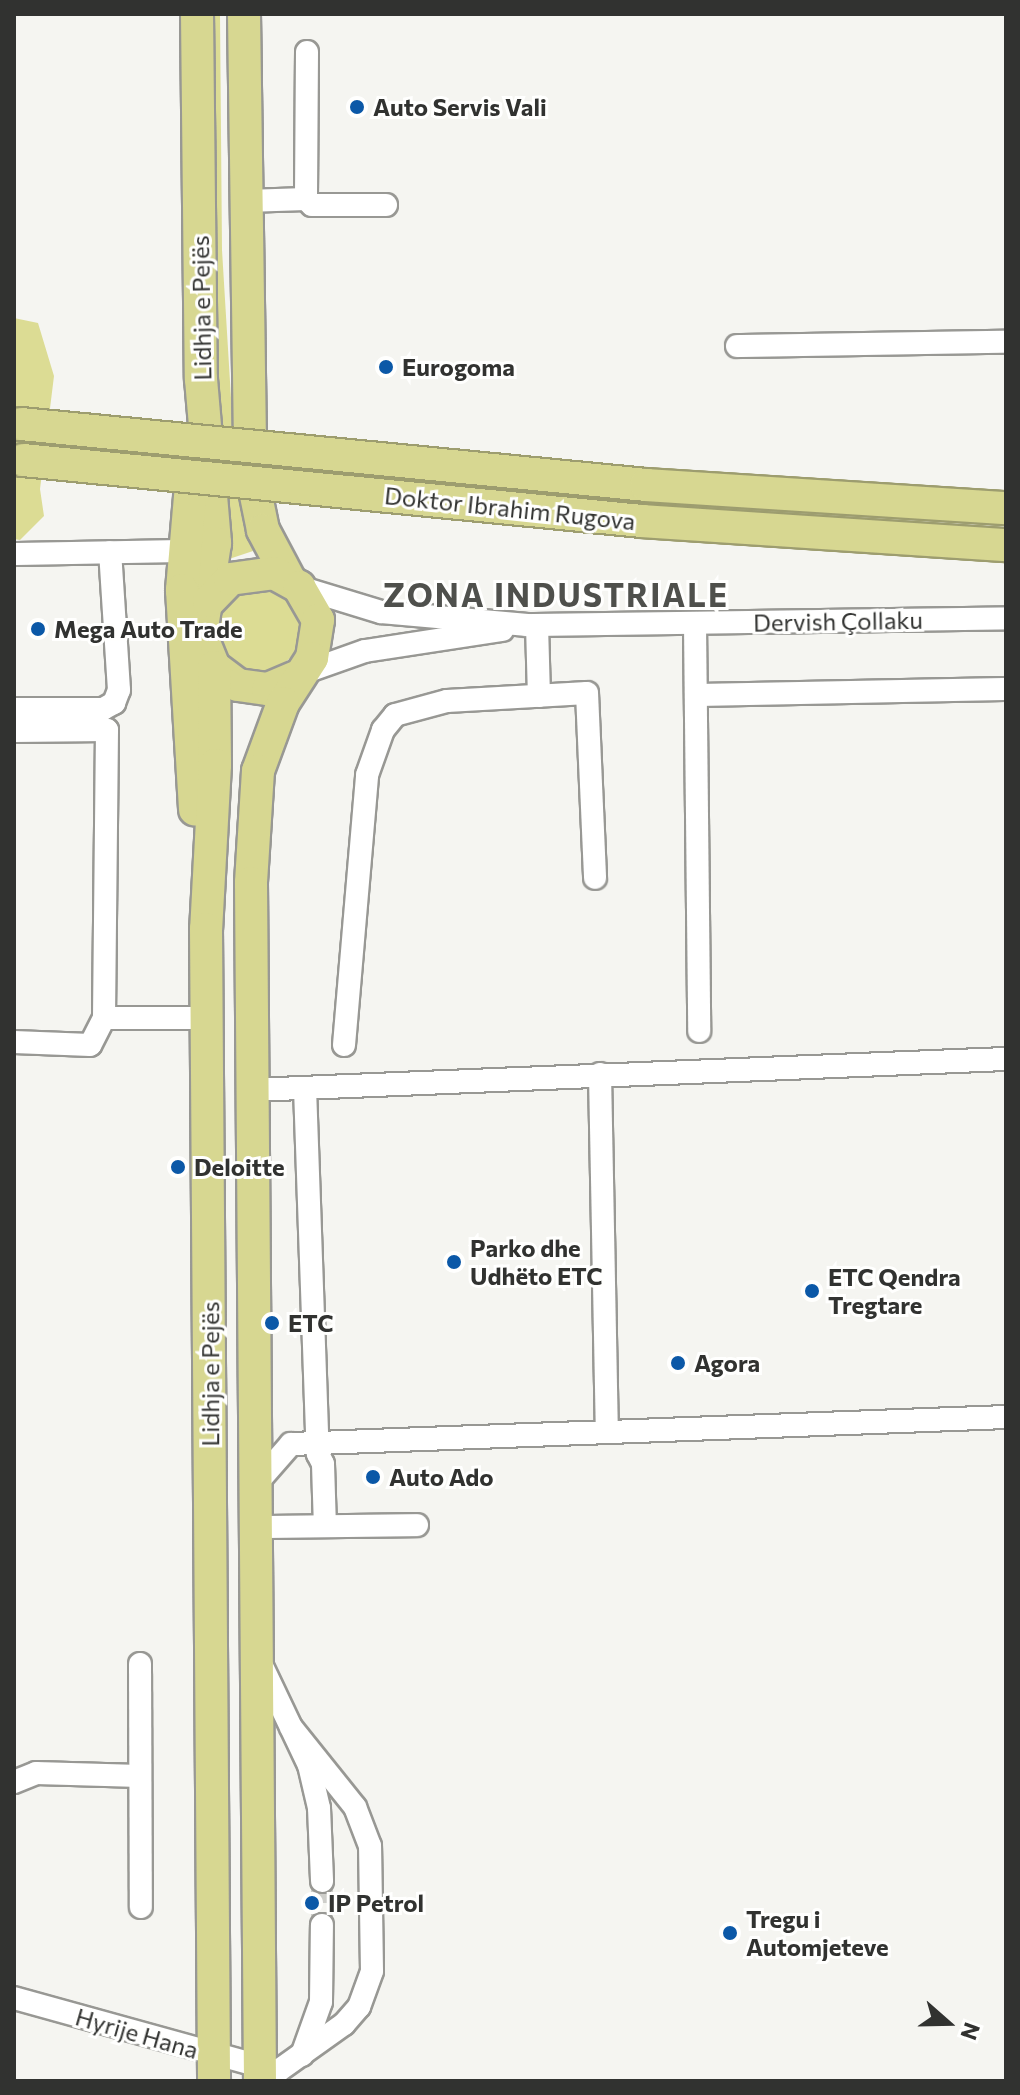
<!DOCTYPE html>
<meta charset="utf-8">
<style>
body{margin:0}
#map{position:relative;width:1020px;height:2095px;overflow:hidden;background:#f5f5f1;font-family:Commissioner,sans-serif}
div>[style]{position:absolute}
.green>*{inset:0;background:#dcdc94}
.round{border-radius:50%}
.minor-tunnel>*{height:22px;margin-top:-11px;transform-origin:0;background:repeating-linear-gradient(90deg,#cececa 0 22px,transparent 0 33px)}
.roads{filter:drop-shadow(2px 0 #989894) drop-shadow(-2px 0 #989894) drop-shadow(0 2px #989894) drop-shadow(0 -2px #989894)}
.minor>*{height:22px;margin:-11px;padding:0 11px;transform-origin:11px;border-radius:11px;background:#fff}
.highway>*{height:32px;margin:-16px;padding:0 16px;transform-origin:16px;border-radius:16px;background:#d7d791}
.bridges{filter:drop-shadow(2px 0 #9d9d6f) drop-shadow(-2px 0 #9d9d6f) drop-shadow(0 2px #9d9d6f) drop-shadow(0 -2px #9d9d6f)}
.highway-bridge>*{height:32px;margin:-16px;padding:0 16px;transform-origin:16px;border-radius:16px;background:#d7d791}
.dots>*{width:22px;height:22px;translate:-50% -50%;box-sizing:border-box;border:4px solid #fffffe;border-radius:50%}
span{translate:-50% -50%;white-space:nowrap;text-align:center;line-height:1.15;-webkit-text-stroke:6px #fffffe;paint-order:stroke}
.poi-label{font-size:24px;color:#313230;font-weight:700}
.left{translate:0 -50%;text-align:left}
.street-label{font-size:24px;color:#313230}
.district-label{font-size:32px;color:#4f504c;font-weight:700;letter-spacing:2px}
.frame{position:absolute;inset:0;border:16px solid #313230;pointer-events:none}
.north{position:absolute;left:908px;top:1983px;width:80px;height:80px;-webkit-text-stroke:6px #fffffe;paint-order:stroke;rotate:110deg;font-size:22px;font-weight:700;line-height:32px;text-align:center;color:#313230}
.north::after{content:'';display:block;margin:auto;width:28px;height:36px;background:#313230;clip-path:polygon(50% 0,100% 100%,50% 72%,0 100%)}
</style>
<div id="map">
<div class="green">
<i style="clip-path:polygon(207px 14px,220px 14px,222px 250px,236px 480px,253px 551px,223px 561px)"></i>
<i style="clip-path:polygon(14px 318px,38px 323px,54px 376px,40px 489px,44px 516px,20px 540px,14px 539px)"></i>
<i class="round" style="left:219px;top:589px;width:82px;height:82px"></i>
</div>
<div class="minor-tunnel">
<i style="left:322px;top:1881px;width:44px;rotate:90deg"></i>
</div>
<div class="roads">
<div class="minor">
<i style="left:307px;top:52px;width:147px;rotate:90.4deg"></i>
<i style="left:306px;top:199px;width:8px;rotate:45deg"></i>
<i style="left:312px;top:205px;width:74px"></i>
<i style="left:246px;top:201px;width:60px;rotate:-1.9deg"></i>
<i style="left:737px;top:346px;width:269px;rotate:-0.9deg"></i>
<i style="left:14px;top:554px;width:170px;rotate:-1deg"></i>
<i style="left:299px;top:587px;width:86px;rotate:17deg"></i>
<i style="left:381px;top:612px;width:147px;rotate:5.1deg"></i>
<i style="left:527px;top:625px;width:479px;rotate:-0.8deg"></i>
<i style="left:695px;top:624px;width:407px;rotate:89.4deg"></i>
<i style="left:537px;top:625px;width:71px;rotate:88.4deg"></i>
<i style="left:300px;top:674px;width:69px;rotate:-19.5deg"></i>
<i style="left:365px;top:651px;width:139px;rotate:-8.7deg"></i>
<i style="left:696px;top:695px;width:310px;rotate:-1.1deg"></i>
<i style="left:14px;top:709px;width:89px"></i>
<i style="left:103px;top:709px;width:13px;rotate:-29deg"></i>
<i style="left:114px;top:703px;width:14px;rotate:-69deg"></i>
<i style="left:119px;top:690px;width:138px;rotate:-93.7deg"></i>
<i style="left:14px;top:731px;width:93px;rotate:-0.6deg"></i>
<i style="left:107px;top:730px;width:288px;rotate:90.6deg"></i>
<i style="left:104px;top:1018px;width:30px;rotate:117deg"></i>
<i style="left:90px;top:1045px;width:76px;rotate:-177.7deg"></i>
<i style="left:104px;top:1018px;width:103px"></i>
<i style="left:344px;top:1045px;width:271px;rotate:-85.1deg"></i>
<i style="left:367px;top:775px;width:48px;rotate:-70.4deg"></i>
<i style="left:383px;top:730px;width:19px;rotate:-51deg"></i>
<i style="left:395px;top:715px;width:54px;rotate:-15.1deg"></i>
<i style="left:447px;top:701px;width:140px;rotate:-3.3deg"></i>
<i style="left:587px;top:693px;width:185px;rotate:87.5deg"></i>
<i style="left:600px;top:1074px;width:356px;rotate:88.9deg"></i>
<i style="left:305px;top:1088px;width:366px;rotate:88deg"></i>
<i style="left:318px;top:1454px;width:11px;rotate:63deg"></i>
<i style="left:323px;top:1464px;width:62px;rotate:88.2deg"></i>
<i style="left:253px;top:1090px;width:754px;rotate:-2.36deg"></i>
<i style="left:256px;top:1484px;width:53px;rotate:-48.8deg"></i>
<i style="left:291px;top:1444px;width:716px;rotate:-2.16deg"></i>
<i style="left:257px;top:1527px;width:160px;rotate:-0.7deg"></i>
<i style="left:260px;top:1662px;width:114px;rotate:64.6deg"></i>
<i style="left:309px;top:1765px;width:44px;rotate:76.9deg"></i>
<i style="left:319px;top:1808px;width:73px;rotate:87.6deg"></i>
<i style="left:140px;top:1664px;width:243px;rotate:89.8deg"></i>
<i style="left:14px;top:1782px;width:24px;rotate:-22deg"></i>
<i style="left:36px;top:1773px;width:104px;rotate:1.7deg"></i>
<i style="left:14px;top:1998px;width:274px;rotate:15.5deg"></i>
<i style="left:278px;top:2071px;width:81px;rotate:-35.5deg"></i>
<i style="left:344px;top:2024px;width:23px;rotate:-49deg"></i>
<i style="left:359px;top:2007px;width:38px;rotate:-70deg"></i>
<i style="left:372px;top:1971px;width:125px;rotate:-90.9deg"></i>
<i style="left:370px;top:1846px;width:42px;rotate:-111deg"></i>
<i style="left:355px;top:1807px;width:102px;rotate:-128.7deg"></i>
<i style="left:302px;top:2055px;width:56px;rotate:-70.3deg"></i>
<i style="left:321px;top:2002px;width:77px;rotate:-89.3deg"></i>
</div>
<div class="highway">
<i style="left:197px;top:14px;width:365px;rotate:89.4deg"></i>
<i style="left:201px;top:379px;width:165px;rotate:85.1deg"></i>
<i style="left:215px;top:543px;width:93px;rotate:98.7deg"></i>
<i style="left:201px;top:635px;width:35px;rotate:68deg"></i>
<i style="left:214px;top:667px;width:30px;rotate:37deg"></i>
<i style="left:238px;top:685px;width:30px;rotate:8deg"></i>
<i style="left:268px;top:689px;width:30px;rotate:-23deg"></i>
<i style="left:244px;top:14px;width:452px;rotate:89.2deg"></i>
<i style="left:250px;top:466px;width:65px;rotate:78.5deg"></i>
<i style="left:263px;top:530px;width:55px;rotate:62deg"></i>
<i style="left:194px;top:450px;width:141px;rotate:94.9deg"></i>
<i style="left:182px;top:590px;width:220px;rotate:86.6deg"></i>
<i style="left:209px;top:601px;width:30px;rotate:-46deg"></i>
<i style="left:230px;top:579px;width:44px;rotate:-7.8deg"></i>
<i style="left:274px;top:573px;width:29px;rotate:29deg"></i>
<i style="left:299px;top:587px;width:38px;rotate:60deg"></i>
<i style="left:318px;top:620px;width:38px;rotate:99deg"></i>
<i style="left:312px;top:658px;width:54px;rotate:122.8deg"></i>
<i style="left:283px;top:703px;width:72px;rotate:110.2deg"></i>
<i style="left:258px;top:771px;width:112px;rotate:93.6deg"></i>
<i style="left:251px;top:883px;width:1198px;rotate:89.57deg"></i>
<i style="left:214px;top:667px;width:98px;rotate:89.4deg"></i>
<i style="left:215px;top:765px;width:164px;rotate:93.1deg"></i>
<i style="left:206px;top:929px;width:1152px;rotate:89.6deg"></i>
</div>
</div>
<div class="bridges">
<div class="highway-bridge">
<i style="left:21px;top:424px;width:628px;rotate:5.57deg"></i>
<i style="left:646px;top:485px;width:361px;rotate:3.7deg"></i>
<i style="left:23px;top:460px;width:622px;rotate:5.63deg"></i>
<i style="left:642px;top:521px;width:365px;rotate:3.8deg"></i>
</div>
</div>
<div class="dots">
<i style="left:357px;top:107px;background:#0b58a7"></i>
<i style="left:386px;top:367px;background:#0b58a7"></i>
<i style="left:38px;top:629px;background:#0b58a7"></i>
<i style="left:178px;top:1167px;background:#0b58a7"></i>
<i style="left:454px;top:1262px;background:#0b58a7"></i>
<i style="left:812px;top:1291px;background:#0b58a7"></i>
<i style="left:272px;top:1323px;background:#0b58a7"></i>
<i style="left:678px;top:1363px;background:#0b58a7"></i>
<i style="left:373px;top:1477px;background:#0b58a7"></i>
<i style="left:312px;top:1903px;background:#0b58a7"></i>
<i style="left:730px;top:1933px;background:#0b58a7"></i>
</div>
<div class="poi-label">
<span class="left" style="left:373px;top:107px">Auto Servis Vali</span>
<span class="left" style="left:402px;top:367px">Eurogoma</span>
<span class="left" style="left:54px;top:629px">Mega Auto Trade</span>
<span class="left" style="left:194px;top:1167px">Deloitte</span>
<span class="left" style="left:470px;top:1262px">Parko dhe<br>Udhëto ETC</span>
<span class="left" style="left:828px;top:1291px">ETC Qendra<br>Tregtare</span>
<span class="left" style="left:288px;top:1323px">ETC</span>
<span class="left" style="left:694px;top:1363px">Agora</span>
<span class="left" style="left:389px;top:1477px">Auto Ado</span>
<span class="left" style="left:328px;top:1903px">IP Petrol</span>
<span class="left" style="left:746px;top:1933px">Tregu i<br>Automjeteve</span>
</div>
<div class="street-label">
<span style="left:201px;top:308px;rotate:-91deg">Lidhja e Pejës</span>
<span style="left:510px;top:508px;rotate:6deg">Doktor Ibrahim Rugova</span>
<span style="left:838px;top:621px;rotate:-1deg">Dervish Çollaku</span>
<span style="left:210px;top:1374px;rotate:-90deg">Lidhja e Pejës</span>
<span style="left:137px;top:2033px;rotate:16deg">Hyrije Hana</span>
</div>
<div class="district-label">
<span style="left:556px;top:594px">ZONA INDUSTRIALE</span>
</div>
<div class="frame"></div>
<div class="north">N</div>
</div>
